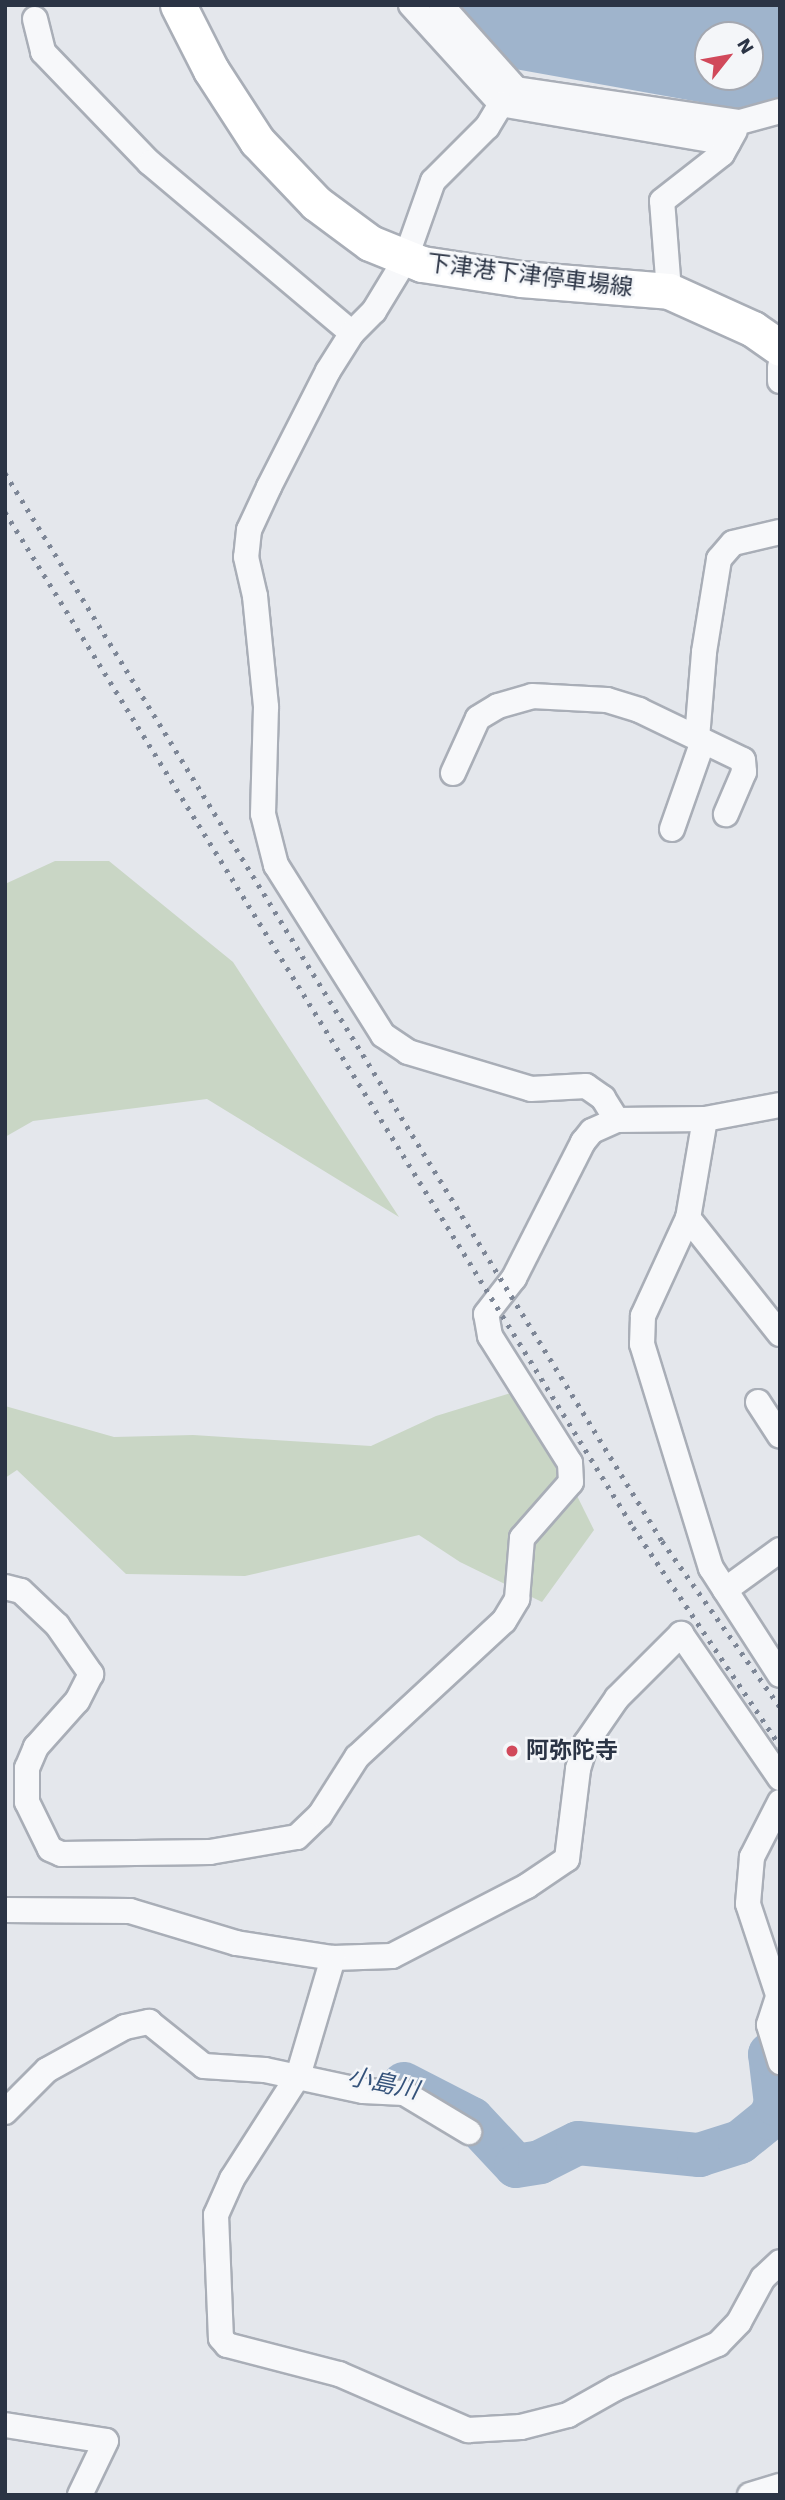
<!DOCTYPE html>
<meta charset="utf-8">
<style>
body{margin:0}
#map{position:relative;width:785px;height:2500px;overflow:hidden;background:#e4e7ec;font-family:"Work Sans","Noto Sans JP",sans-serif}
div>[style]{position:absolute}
.green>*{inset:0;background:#c9d6c5}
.water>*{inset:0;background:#9fb4cc}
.river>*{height:44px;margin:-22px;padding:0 22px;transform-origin:22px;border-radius:22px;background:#9fb4cc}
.roads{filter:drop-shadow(2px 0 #a9aeb7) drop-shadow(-2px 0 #a9aeb7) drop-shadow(0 2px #a9aeb7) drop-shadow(0 -2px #a9aeb7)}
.minor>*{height:24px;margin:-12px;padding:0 12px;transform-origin:12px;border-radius:12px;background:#f7f8fa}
.secondary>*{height:35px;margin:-17.5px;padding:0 17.5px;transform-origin:17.5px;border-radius:17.5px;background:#fff}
.rail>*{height:5px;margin-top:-2.5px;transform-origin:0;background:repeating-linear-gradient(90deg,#7d8696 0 3.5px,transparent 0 10.5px)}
.dots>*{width:19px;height:19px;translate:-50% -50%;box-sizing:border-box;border:4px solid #f4f6f9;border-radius:50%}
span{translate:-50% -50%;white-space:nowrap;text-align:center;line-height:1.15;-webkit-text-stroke:5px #f4f6f9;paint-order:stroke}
.street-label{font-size:23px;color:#2b3445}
.poi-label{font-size:23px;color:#2b3445;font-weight:700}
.left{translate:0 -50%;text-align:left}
.water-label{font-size:24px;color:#34527a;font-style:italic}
.frame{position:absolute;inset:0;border:7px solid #2b3445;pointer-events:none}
.north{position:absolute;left:694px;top:21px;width:70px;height:70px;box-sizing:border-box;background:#f4f6f9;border:2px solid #a4a8b1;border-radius:50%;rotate:59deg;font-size:19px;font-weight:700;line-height:28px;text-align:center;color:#2b3445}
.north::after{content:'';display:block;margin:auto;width:24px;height:32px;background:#d1495b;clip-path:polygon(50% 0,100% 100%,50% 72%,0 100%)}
</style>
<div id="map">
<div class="green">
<i style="clip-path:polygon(55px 861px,109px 861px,233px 962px,399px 1217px,207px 1099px,33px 1121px,5px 1137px,5px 884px)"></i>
<i style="clip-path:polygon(524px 1389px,594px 1530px,542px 1602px,460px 1562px,419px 1535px,245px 1576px,126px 1574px,17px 1470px,5px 1478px,5px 1406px,114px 1437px,193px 1435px,371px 1446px,436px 1416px)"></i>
</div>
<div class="water">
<i style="clip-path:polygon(evenodd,460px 5px,780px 5px,780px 100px,755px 112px,515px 69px,460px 5px,708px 35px,750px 35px,750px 77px,708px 77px,708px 35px)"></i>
</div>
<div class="river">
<i style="left:404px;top:2084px;width:76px;rotate:27.2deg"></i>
<i style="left:472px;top:2119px;width:64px;rotate:46.9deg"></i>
<i style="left:516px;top:2166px;width:24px;rotate:-9deg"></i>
<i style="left:540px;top:2162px;width:42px;rotate:-26.6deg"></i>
<i style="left:578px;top:2143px;width:122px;rotate:5.7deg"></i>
<i style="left:699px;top:2155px;width:43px;rotate:-17.6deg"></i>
<i style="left:740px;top:2142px;width:38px;rotate:-39deg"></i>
<i style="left:770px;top:2118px;width:15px;rotate:-67deg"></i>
<i style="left:776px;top:2104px;width:50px;rotate:-96.8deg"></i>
<i style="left:770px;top:2054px;width:13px;rotate:-39deg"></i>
</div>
<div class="roads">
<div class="minor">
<i style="left:411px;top:5px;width:134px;rotate:47.7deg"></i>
<i style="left:441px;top:5px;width:113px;rotate:48.2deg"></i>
<i style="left:516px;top:89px;width:226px;rotate:8.4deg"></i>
<i style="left:740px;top:122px;width:41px;rotate:-15.4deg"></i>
<i style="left:35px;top:19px;width:34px;rotate:76deg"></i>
<i style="left:43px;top:52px;width:154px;rotate:46.1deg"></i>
<i style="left:150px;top:163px;width:264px;rotate:40.1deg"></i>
<i style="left:728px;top:143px;width:230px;rotate:-170.3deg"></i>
<i style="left:501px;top:104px;width:27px;rotate:121deg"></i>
<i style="left:487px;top:127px;width:76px;rotate:135deg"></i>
<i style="left:433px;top:181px;width:84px;rotate:109.5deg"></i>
<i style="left:405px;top:260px;width:60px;rotate:121.3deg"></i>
<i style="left:374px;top:311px;width:31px;rotate:135deg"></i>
<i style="left:352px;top:333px;width:45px;rotate:122.3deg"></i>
<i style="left:328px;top:371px;width:130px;rotate:117deg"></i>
<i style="left:269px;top:487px;width:47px;rotate:114.9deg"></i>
<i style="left:249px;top:530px;width:27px;rotate:96deg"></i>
<i style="left:246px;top:557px;width:40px;rotate:77deg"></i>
<i style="left:255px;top:596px;width:112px;rotate:84.3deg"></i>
<i style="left:266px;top:707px;width:107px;rotate:91.6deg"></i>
<i style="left:263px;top:814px;width:53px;rotate:75.7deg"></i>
<i style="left:276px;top:865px;width:201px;rotate:57.8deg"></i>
<i style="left:383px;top:1035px;width:30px;rotate:34deg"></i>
<i style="left:408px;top:1052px;width:128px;rotate:16.7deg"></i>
<i style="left:531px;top:1089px;width:55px;rotate:-3.1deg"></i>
<i style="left:586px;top:1086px;width:21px;rotate:35deg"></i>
<i style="left:603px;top:1098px;width:26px;rotate:58deg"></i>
<i style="left:617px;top:1120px;width:88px;rotate:-0.7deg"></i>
<i style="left:705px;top:1119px;width:76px;rotate:-10.6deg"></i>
<i style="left:669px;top:291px;width:90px;rotate:-94.4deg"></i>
<i style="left:662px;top:201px;width:76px;rotate:-38.1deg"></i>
<i style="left:722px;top:154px;width:26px;rotate:-61deg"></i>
<i style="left:780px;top:367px;width:14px;rotate:90deg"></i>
<i style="left:697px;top:738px;width:86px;rotate:-85.3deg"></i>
<i style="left:704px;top:652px;width:94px;rotate:-80.8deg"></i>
<i style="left:719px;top:559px;width:21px;rotate:-49deg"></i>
<i style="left:733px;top:543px;width:48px;rotate:-13.2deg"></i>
<i style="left:453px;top:773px;width:60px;rotate:-65.6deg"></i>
<i style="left:478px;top:718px;width:23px;rotate:-31deg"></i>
<i style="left:498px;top:706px;width:35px;rotate:-16deg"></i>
<i style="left:532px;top:696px;width:75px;rotate:3.1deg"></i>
<i style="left:607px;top:700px;width:34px;rotate:17deg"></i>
<i style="left:639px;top:710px;width:115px;rotate:25.7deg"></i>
<i style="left:743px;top:760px;width:12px;rotate:85deg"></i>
<i style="left:744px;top:772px;width:46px;rotate:113.2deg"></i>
<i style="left:672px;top:829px;width:93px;rotate:-70.6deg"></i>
<i style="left:705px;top:1119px;width:100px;rotate:99.7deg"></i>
<i style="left:688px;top:1218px;width:108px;rotate:114.7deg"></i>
<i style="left:643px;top:1316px;width:28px;rotate:92deg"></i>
<i style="left:642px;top:1344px;width:234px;rotate:72.9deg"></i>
<i style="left:711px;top:1568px;width:127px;rotate:57.2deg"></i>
<i style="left:688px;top:1218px;width:148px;rotate:51.6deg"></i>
<i style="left:758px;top:1402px;width:40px;rotate:57.1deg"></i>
<i style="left:5px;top:1587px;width:16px;rotate:14deg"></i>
<i style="left:21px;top:1591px;width:50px;rotate:43.4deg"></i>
<i style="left:57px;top:1625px;width:60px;rotate:55.2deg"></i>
<i style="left:91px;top:1674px;width:30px;rotate:117deg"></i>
<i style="left:77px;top:1701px;width:62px;rotate:131.7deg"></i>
<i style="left:36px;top:1747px;width:23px;rotate:113deg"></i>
<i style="left:27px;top:1768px;width:34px;rotate:90deg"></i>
<i style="left:27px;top:1802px;width:52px;rotate:63.9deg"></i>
<i style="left:50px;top:1849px;width:12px;rotate:24deg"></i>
<i style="left:61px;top:1854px;width:149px;rotate:-0.8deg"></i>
<i style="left:210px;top:1852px;width:88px;rotate:-9.8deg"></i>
<i style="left:297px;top:1837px;width:32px;rotate:-44deg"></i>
<i style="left:320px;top:1815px;width:69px;rotate:-57.5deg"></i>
<i style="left:357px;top:1757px;width:200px;rotate:-42.8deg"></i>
<i style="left:504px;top:1621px;width:26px;rotate:-59deg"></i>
<i style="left:517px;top:1599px;width:61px;rotate:-85.3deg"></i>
<i style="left:522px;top:1538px;width:74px;rotate:-48.8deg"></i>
<i style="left:571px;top:1482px;width:19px;rotate:-93deg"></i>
<i style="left:570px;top:1463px;width:150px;rotate:-122.2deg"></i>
<i style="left:490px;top:1336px;width:22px;rotate:-100deg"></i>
<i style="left:486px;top:1314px;width:46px;rotate:-52.1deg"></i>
<i style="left:514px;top:1278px;width:153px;rotate:-63.1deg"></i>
<i style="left:583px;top:1142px;width:14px;rotate:-51deg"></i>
<i style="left:592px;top:1131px;width:27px;rotate:-24deg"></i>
<i style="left:725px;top:1590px;width:68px;rotate:-36deg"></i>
<i style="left:780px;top:1802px;width:62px;rotate:117deg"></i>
<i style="left:752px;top:1857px;width:47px;rotate:94.9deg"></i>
<i style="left:748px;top:1904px;width:102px;rotate:71.7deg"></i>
<i style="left:5px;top:1910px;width:125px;rotate:0.5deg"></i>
<i style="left:130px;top:1911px;width:111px;rotate:16.8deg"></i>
<i style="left:236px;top:1943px;width:98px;rotate:8.8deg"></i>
<i style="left:333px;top:1958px;width:59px;rotate:-1.9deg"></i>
<i style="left:392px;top:1956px;width:152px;rotate:-27.4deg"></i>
<i style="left:527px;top:1886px;width:48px;rotate:-34deg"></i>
<i style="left:567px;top:1859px;width:91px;rotate:-83deg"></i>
<i style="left:578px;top:1769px;width:27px;rotate:-73deg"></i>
<i style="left:586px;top:1743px;width:55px;rotate:-55.4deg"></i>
<i style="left:617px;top:1698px;width:91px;rotate:-45deg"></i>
<i style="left:681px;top:1634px;width:175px;rotate:55.5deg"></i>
<i style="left:333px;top:1958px;width:123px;rotate:106.5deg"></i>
<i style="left:298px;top:2076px;width:122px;rotate:122.7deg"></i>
<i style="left:232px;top:2179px;width:39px;rotate:114deg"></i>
<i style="left:216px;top:2215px;width:123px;rotate:87.7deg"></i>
<i style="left:221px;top:2338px;width:9px;rotate:49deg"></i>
<i style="left:227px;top:2345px;width:116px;rotate:14.5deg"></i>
<i style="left:339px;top:2374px;width:141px;rotate:23.5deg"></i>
<i style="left:468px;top:2430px;width:53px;rotate:-3.2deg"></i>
<i style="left:521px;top:2427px;width:49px;rotate:-14.3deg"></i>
<i style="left:568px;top:2415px;width:55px;rotate:-29.4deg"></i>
<i style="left:616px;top:2388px;width:111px;rotate:-23.3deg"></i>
<i style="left:718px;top:2344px;width:30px;rotate:-46deg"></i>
<i style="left:739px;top:2322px;width:50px;rotate:-61.4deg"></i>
<i style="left:763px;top:2278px;width:23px;rotate:-43deg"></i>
<i style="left:778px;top:1997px;width:29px;rotate:108deg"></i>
<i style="left:769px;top:2025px;width:39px;rotate:73deg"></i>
<i style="left:5px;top:2112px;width:59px;rotate:-45deg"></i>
<i style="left:47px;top:2070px;width:89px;rotate:-28.9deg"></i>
<i style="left:125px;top:2027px;width:25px;rotate:-12deg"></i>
<i style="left:149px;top:2022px;width:70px;rotate:38.7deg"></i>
<i style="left:204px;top:2066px;width:61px;rotate:3.8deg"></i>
<i style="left:265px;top:2070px;width:100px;rotate:12.1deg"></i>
<i style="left:363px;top:2091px;width:41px;rotate:2.8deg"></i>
<i style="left:404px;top:2093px;width:76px;rotate:31deg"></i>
<i style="left:5px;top:2425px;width:102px;rotate:9deg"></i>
<i style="left:106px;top:2441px;width:60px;rotate:115.7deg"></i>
<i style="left:750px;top:2495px;width:31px;rotate:-17deg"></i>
</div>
<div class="secondary">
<i style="left:178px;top:5px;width:73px;rotate:63.1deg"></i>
<i style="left:211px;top:70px;width:85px;rotate:57.1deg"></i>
<i style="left:257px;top:141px;width:86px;rotate:46.4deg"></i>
<i style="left:316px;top:203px;width:67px;rotate:36.5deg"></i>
<i style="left:370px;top:243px;width:56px;rotate:22deg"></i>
<i style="left:422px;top:264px;width:100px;rotate:8.6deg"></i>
<i style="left:521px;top:279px;width:148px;rotate:4.6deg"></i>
<i style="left:669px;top:291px;width:92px;rotate:24.3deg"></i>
<i style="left:753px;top:329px;width:33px;rotate:35deg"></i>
</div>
</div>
<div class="rail">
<i style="left:5px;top:473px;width:1254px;rotate:58.4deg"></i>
<i style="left:662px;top:1541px;width:204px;rotate:54.6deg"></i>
<i style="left:5px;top:512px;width:1194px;rotate:58.25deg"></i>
<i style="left:633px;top:1527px;width:264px;rotate:56.1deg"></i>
</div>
<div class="dots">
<i style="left:512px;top:1751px;background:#d1495b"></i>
</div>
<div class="street-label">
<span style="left:530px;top:276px;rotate:7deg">下津港下津停車場線</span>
</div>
<div class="poi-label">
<span class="left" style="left:526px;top:1751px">阿弥陀寺</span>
</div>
<div class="water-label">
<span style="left:383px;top:2084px;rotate:12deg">小島川</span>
</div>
<div class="frame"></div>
<div class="north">N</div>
</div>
